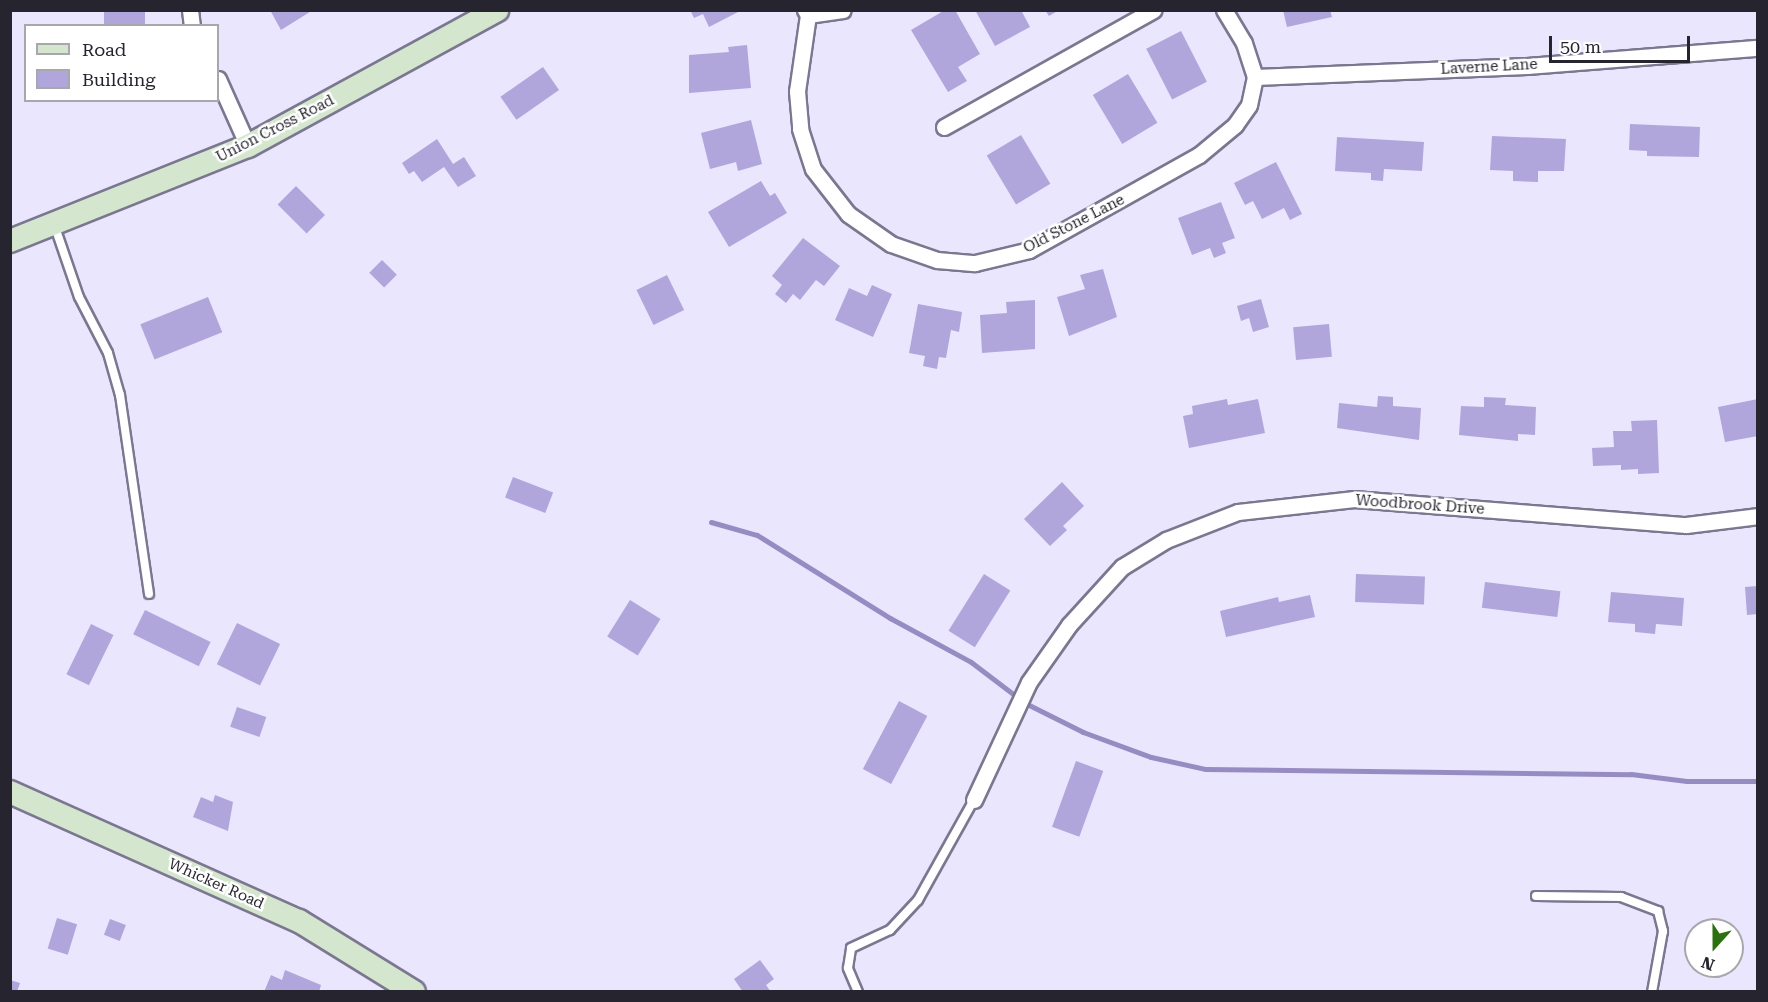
<!DOCTYPE html>
<style>
body{margin:0}
#map{position:relative;width:1768px;height:1002px;overflow:hidden;background:#eae6fd;font-family:"Roboto Serif",serif}
div>[style]{position:absolute}
.stream>*{height:5px;margin:-2.5px;padding:0 2.5px;transform-origin:2.5px;border-radius:2.5px;background:#978cc1}
.building>*{inset:0;background:#b1a6dc;transform-origin:0 0}
.roads{filter:drop-shadow(2px 0 #7b7790) drop-shadow(-2px 0 #7b7790) drop-shadow(0 2px #7b7790) drop-shadow(0 -2px #7b7790)}
.lane>*{height:8px;margin:-4px;padding:0 4px;transform-origin:4px;border-radius:4px;background:#fff}
.street>*{height:15px;margin:-7.5px;padding:0 7.5px;transform-origin:7.5px;border-radius:7.5px;background:#fff}
.secondary>*{height:22px;margin:-11px;padding:0 11px;transform-origin:11px;border-radius:11px;background:#d4e7ce}
span{translate:-50% -50%;white-space:nowrap;text-align:center;line-height:1.15;-webkit-text-stroke:5px #fff;paint-order:stroke}
.street-label{font-size:15px;color:#26242f}
.frame{position:absolute;inset:0;border:12px solid #26242f;pointer-events:none}
.legend{position:absolute;left:24px;top:24px;width:195px;height:78px;box-sizing:border-box;background:#fff;border:2px solid #a8a7ac;margin:0;padding:8px 10px;list-style:none;font-size:18px;color:#26242f}
.legend li{display:flex;align-items:center;gap:12px;height:30px}
.legend b{width:30px;border:2px solid #a8a7ac}
.north{position:absolute;left:1684px;top:918px;width:60px;height:60px;box-sizing:border-box;background:#fff;border:2px solid #a8a7ac;border-radius:50%;rotate:201deg;font-size:16px;font-weight:700;line-height:24px;text-align:center;color:#26242f}
.north::after{content:'';display:block;margin:auto;width:21px;height:27px;background:#2c710f;clip-path:polygon(50% 0,100% 100%,50% 72%,0 100%)}
.scale{position:absolute;left:1549px;top:36px;width:141px;height:27px;box-sizing:border-box;border:3px solid #26242f;border-top:0;padding-left:8px;font-size:18px;line-height:21px;white-space:nowrap;color:#26242f;-webkit-text-stroke:4px #fff;paint-order:stroke}
</style>
<div id="map">
<div class="stream">
<i style="left:711px;top:522px;width:48px;rotate:15.8deg"></i>
<i style="left:757px;top:535px;width:157px;rotate:32deg"></i>
<i style="left:890px;top:618px;width:92px;rotate:28.5deg"></i>
<i style="left:971px;top:662px;width:68px;rotate:37.2deg"></i>
<i style="left:1025px;top:703px;width:65px;rotate:26.6deg"></i>
<i style="left:1083px;top:732px;width:72px;rotate:20.2deg"></i>
<i style="left:1151px;top:757px;width:55px;rotate:12.5deg"></i>
<i style="left:1205px;top:769px;width:426px;rotate:0.7deg"></i>
<i style="left:1631px;top:774px;width:56px;rotate:7.1deg"></i>
<i style="left:1687px;top:781px;width:71px"></i>
</div>
<div class="building">
<i style="left:104px;top:10px;width:41px;height:16px"></i>
<i style="clip-path:polygon(270px 10px,313px 10px,281px 30px)"></i>
<i style="clip-path:polygon(690px 10px,742px 10px,709px 27px,703px 14px,694px 18px)"></i>
<i style="clip-path:polygon(945px 10px,955px 10px,980px 54px,958px 67px,967px 81px,948px 92px,911px 30px)"></i>
<i style="clip-path:polygon(975px 10px,1021px 10px,1030px 27px,995px 46px)"></i>
<i style="clip-path:polygon(1045px 10px,1059px 10px,1049px 16px)"></i>
<i style="clip-path:polygon(1283px 10px,1330px 10px,1332px 17px,1287px 27px)"></i>
<i style="left:1181px;top:31px;width:57px;height:39px;rotate:63deg"></i>
<i style="clip-path:polygon(747px 45px,751px 88px,689px 93px,689px 55px,729px 52px,728px 47px)"></i>
<i style="left:543px;top:67px;width:28px;height:52px;rotate:55deg"></i>
<i style="left:1128px;top:74px;width:57px;height:41px;rotate:59deg"></i>
<i style="clip-path:polygon(751px 120px,762px 164px,738px 171px,736px 162px,710px 169px,701px 133px)"></i>
<i style="clip-path:polygon(1630px 124px,1700px 127px,1699px 157px,1647px 156px,1647px 151px,1629px 150px)"></i>
<i style="left:1021px;top:135px;width:57px;height:40px;rotate:59deg"></i>
<i style="clip-path:polygon(1492px 136px,1566px 139px,1564px 171px,1538px 171px,1538px 182px,1513px 181px,1513px 171px,1490px 170px)"></i>
<i style="clip-path:polygon(1337px 137px,1424px 142px,1422px 171px,1384px 169px,1383px 181px,1371px 180px,1371px 173px,1335px 171px)"></i>
<i style="clip-path:polygon(437px 139px,453px 164px,464px 157px,476px 176px,458px 187px,444px 167px,422px 182px,414px 171px,409px 174px,402px 163px)"></i>
<i style="clip-path:polygon(1276px 162px,1302px 214px,1290px 220px,1284px 208px,1262px 219px,1253px 201px,1245px 205px,1234px 183px)"></i>
<i style="clip-path:polygon(761px 181px,770px 196px,775px 193px,787px 213px,729px 247px,708px 212px)"></i>
<i style="left:296px;top:186px;width:41px;height:26px;rotate:45deg"></i>
<i style="clip-path:polygon(1221px 202px,1235px 238px,1222px 243px,1226px 253px,1214px 258px,1210px 248px,1192px 255px,1178px 218px)"></i>
<i style="clip-path:polygon(803px 238px,840px 266px,824px 286px,816px 280px,800px 300px,793px 294px,786px 303px,775px 294px,782px 285px,772px 276px)"></i>
<i style="left:382px;top:260px;width:21px;height:18px;rotate:45deg"></i>
<i style="clip-path:polygon(1103px 269px,1117px 317px,1069px 336px,1057px 297px,1085px 289px,1080px 275px)"></i>
<i style="left:667px;top:275px;width:39px;height:34px;rotate:64deg"></i>
<i style="clip-path:polygon(872px 285px,892px 294px,873px 337px,835px 320px,849px 288px,867px 296px)"></i>
<i style="left:208px;top:297px;width:38px;height:73px;rotate:68deg"></i>
<i style="clip-path:polygon(1261px 299px,1269px 327px,1253px 332px,1249px 318px,1241px 321px,1237px 306px)"></i>
<i style="clip-path:polygon(1035px 300px,1035px 349px,982px 353px,980px 315px,1007px 313px,1006px 302px)"></i>
<i style="clip-path:polygon(918px 304px,962px 312px,959px 332px,951px 330px,946px 358px,939px 357px,937px 369px,923px 366px,925px 356px,909px 353px)"></i>
<i style="left:1329px;top:324px;width:33px;height:36px;rotate:85deg"></i>
<i style="clip-path:polygon(1378px 396px,1393px 397px,1393px 406px,1421px 408px,1419px 440px,1337px 428px,1339px 403px,1377px 407px)"></i>
<i style="clip-path:polygon(1484px 397px,1506px 398px,1505px 405px,1536px 407px,1535px 435px,1518px 434px,1518px 441px,1459px 435px,1461px 406px,1484px 407px)"></i>
<i style="clip-path:polygon(1227px 399px,1228px 405px,1258px 399px,1265px 433px,1189px 448px,1183px 416px,1193px 414px,1192px 406px)"></i>
<i style="clip-path:polygon(1758px 399px,1758px 436px,1725px 442px,1718px 407px)"></i>
<i style="clip-path:polygon(1657px 420px,1659px 473px,1638px 474px,1638px 469px,1621px 470px,1621px 465px,1593px 466px,1592px 448px,1614px 447px,1613px 431px,1632px 431px,1631px 421px)"></i>
<i style="left:513px;top:477px;width:43px;height:22px;rotate:21deg"></i>
<i style="clip-path:polygon(1062px 482px,1084px 506px,1063px 526px,1067px 530px,1050px 546px,1024px 519px)"></i>
<i style="left:984px;top:574px;width:31px;height:67px;rotate:32deg"></i>
<i style="left:1356px;top:574px;width:69px;height:28px;rotate:2deg"></i>
<i style="left:1485px;top:582px;width:76px;height:26px;rotate:7deg"></i>
<i style="clip-path:polygon(1758px 586px,1758px 614px,1747px 615px,1745px 587px)"></i>
<i style="clip-path:polygon(1611px 592px,1684px 598px,1682px 626px,1656px 624px,1655px 634px,1635px 632px,1635px 624px,1608px 622px)"></i>
<i style="clip-path:polygon(1310px 595px,1315px 617px,1226px 637px,1220px 611px,1278px 597px,1279px 602px)"></i>
<i style="left:630px;top:600px;width:36px;height:43px;rotate:32deg"></i>
<i style="left:145px;top:610px;width:73px;height:27px;rotate:26deg"></i>
<i style="left:237px;top:623px;width:48px;height:46px;rotate:26deg"></i>
<i style="left:91px;top:624px;width:25px;height:56px;rotate:26deg"></i>
<i style="left:899px;top:701px;width:32px;height:77px;rotate:28deg"></i>
<i style="left:237px;top:707px;width:31px;height:21px;rotate:19deg"></i>
<i style="left:1076px;top:761px;width:29px;height:70px;rotate:20deg"></i>
<i style="clip-path:polygon(215px 795px,233px 802px,228px 831px,193px 817px,201px 797px,213px 802px)"></i>
<i style="left:57px;top:918px;width:21px;height:32px;rotate:17deg"></i>
<i style="left:110px;top:919px;width:17px;height:17px;rotate:21deg"></i>
<i style="clip-path:polygon(760px 960px,774px 979px,766px 985px,771px 992px,743px 992px,734px 979px)"></i>
<i style="clip-path:polygon(285px 970px,321px 985px,319px 992px,264px 992px,271px 975px,282px 980px)"></i>
<i style="clip-path:polygon(10px 980px,20px 983px,17px 992px,10px 992px)"></i>
</div>
<div class="roads">
<div class="lane">
<i style="left:55px;top:227px;width:74px;rotate:71.1deg"></i>
<i style="left:79px;top:297px;width:63px;rotate:62.6deg"></i>
<i style="left:108px;top:353px;width:44px;rotate:74.1deg"></i>
<i style="left:120px;top:395px;width:201px;rotate:81.7deg"></i>
<i style="left:1536px;top:896px;width:85px;rotate:0.7deg"></i>
<i style="left:1621px;top:897px;width:40px;rotate:21deg"></i>
<i style="left:1658px;top:911px;width:21px;rotate:76deg"></i>
<i style="left:1663px;top:931px;width:62px;rotate:100.2deg"></i>
<i style="left:858px;top:992px;width:26px;rotate:-113deg"></i>
<i style="left:848px;top:968px;width:20px;rotate:-81deg"></i>
<i style="left:851px;top:948px;width:43px;rotate:-24.8deg"></i>
<i style="left:890px;top:930px;width:41px;rotate:-47deg"></i>
<i style="left:918px;top:900px;width:115px;rotate:-60.8deg"></i>
</div>
<div class="street">
<i style="left:190px;top:10px;width:16px;rotate:83deg"></i>
<i style="left:805px;top:10px;width:6px;rotate:59deg"></i>
<i style="left:808px;top:15px;width:77px;rotate:98.2deg"></i>
<i style="left:797px;top:91px;width:38px;rotate:85deg"></i>
<i style="left:800px;top:129px;width:42px;rotate:72deg"></i>
<i style="left:813px;top:169px;width:57px;rotate:52.1deg"></i>
<i style="left:848px;top:214px;width:52px;rotate:34.9deg"></i>
<i style="left:891px;top:244px;width:49px;rotate:19.2deg"></i>
<i style="left:937px;top:260px;width:38px;rotate:5deg"></i>
<i style="left:975px;top:263px;width:56px;rotate:-13.5deg"></i>
<i style="left:1029px;top:250px;width:195px;rotate:-29.2deg"></i>
<i style="left:1199px;top:155px;width:47px;rotate:-39.8deg"></i>
<i style="left:1235px;top:125px;width:24px;rotate:-55deg"></i>
<i style="left:1249px;top:105px;width:29px;rotate:-78deg"></i>
<i style="left:1255px;top:77px;width:36px;rotate:-108deg"></i>
<i style="left:1244px;top:43px;width:39px;rotate:-121deg"></i>
<i style="left:808px;top:15px;width:35px;rotate:-8deg"></i>
<i style="left:1255px;top:77px;width:272px;rotate:-2.3deg"></i>
<i style="left:1527px;top:66px;width:232px;rotate:-4.5deg"></i>
<i style="left:218px;top:79px;width:73px;rotate:65.9deg"></i>
<i style="left:944px;top:127px;width:240px;rotate:-29.2deg"></i>
<i style="left:974px;top:800px;width:130px;rotate:-65deg"></i>
<i style="left:1029px;top:682px;width:70px;rotate:-54.9deg"></i>
<i style="left:1069px;top:625px;width:79px;rotate:-47.6deg"></i>
<i style="left:1122px;top:567px;width:52px;rotate:-31.5deg"></i>
<i style="left:1166px;top:540px;width:77px;rotate:-21.3deg"></i>
<i style="left:1238px;top:512px;width:117px;rotate:-6.4deg"></i>
<i style="left:1354px;top:499px;width:333px;rotate:4.5deg"></i>
<i style="left:1686px;top:525px;width:73px;rotate:-7.1deg"></i>
</div>
<div class="secondary">
<i style="left:10px;top:241px;width:256px;rotate:-21.8deg"></i>
<i style="left:248px;top:146px;width:284px;rotate:-28.6deg"></i>
<i style="left:10px;top:792px;width:316px;rotate:24.1deg"></i>
<i style="left:299px;top:921px;width:135px;rotate:31.7deg"></i>
</div>
</div>
<div class="street-label">
<span style="left:1489px;top:67px;rotate:-3deg">Laverne Lane</span>
<span style="left:275px;top:129px;rotate:-27deg">Union Cross Road</span>
<span style="left:1074px;top:224px;rotate:-27deg">Old Stone Lane</span>
<span style="left:1420px;top:505px;rotate:4deg">Woodbrook Drive</span>
<span style="left:216px;top:884px;rotate:24deg">Whicker Road</span>
</div>
<div class="frame"></div>
<ul class="legend">
<li><b style="height:8px;background:#d4e7ce"></b>Road</li>
<li><b style="height:16px;background:#b1a6dc"></b>Building</li>
</ul>
<div class="north">N</div>
<div class="scale">50 m</div>
</div>
